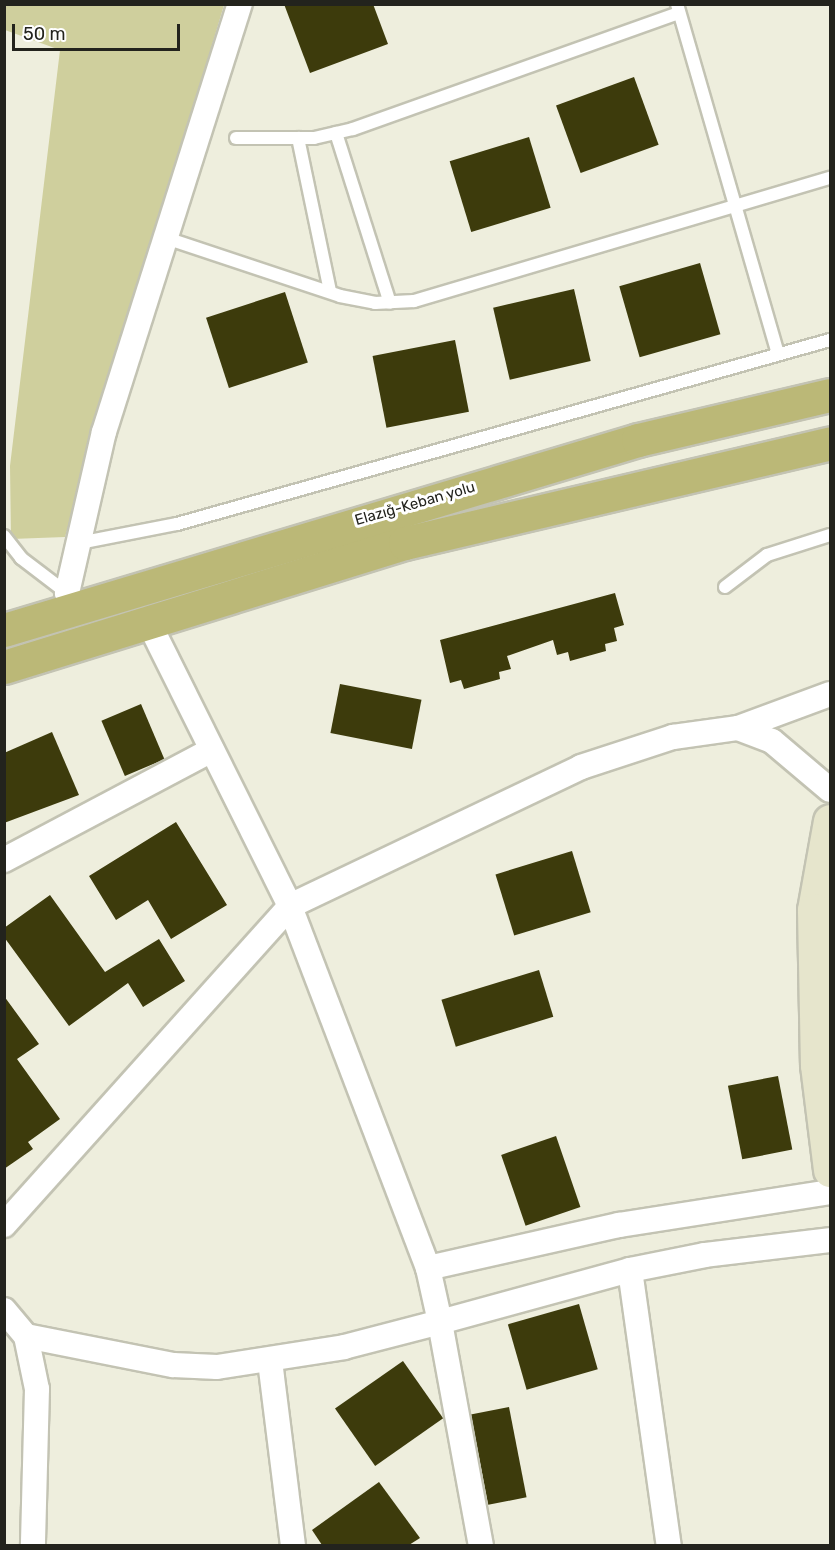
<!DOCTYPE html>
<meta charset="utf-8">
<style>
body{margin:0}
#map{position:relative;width:835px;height:1550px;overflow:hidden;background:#eed;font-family:Rubik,sans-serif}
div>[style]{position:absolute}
.green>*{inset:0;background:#cfcf9d}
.building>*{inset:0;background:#3d3b0c;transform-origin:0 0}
.roads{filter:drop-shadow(2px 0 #c3c3b3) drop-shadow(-2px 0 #c3c3b3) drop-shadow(0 2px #c3c3b3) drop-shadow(0 -2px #c3c3b3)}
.service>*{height:12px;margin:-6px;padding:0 6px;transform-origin:6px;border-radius:6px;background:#fff}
.minor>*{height:24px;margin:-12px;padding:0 12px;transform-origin:12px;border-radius:12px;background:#fff}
.secondary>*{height:33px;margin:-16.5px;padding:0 16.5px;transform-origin:16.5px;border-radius:16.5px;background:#e6e5cc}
.trunk>*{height:33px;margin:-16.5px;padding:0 16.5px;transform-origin:16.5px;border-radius:16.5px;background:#bbb877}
span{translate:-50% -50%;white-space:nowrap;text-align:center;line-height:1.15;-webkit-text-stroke:6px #fff;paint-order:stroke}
.street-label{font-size:15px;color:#23231d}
.frame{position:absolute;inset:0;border:6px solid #23231d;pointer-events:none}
.scale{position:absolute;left:12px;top:24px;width:168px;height:27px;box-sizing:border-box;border:3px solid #23231d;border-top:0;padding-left:8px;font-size:18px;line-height:21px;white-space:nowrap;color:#23231d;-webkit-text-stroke:4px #fff;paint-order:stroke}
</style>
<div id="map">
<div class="green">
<i style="clip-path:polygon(5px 5px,224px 5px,65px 537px,11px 539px,10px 466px,60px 50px,5px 30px)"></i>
</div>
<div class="building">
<i style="clip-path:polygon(284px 4px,373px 4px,388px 44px,310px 73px)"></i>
<i style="left:634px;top:77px;width:72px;height:83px;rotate:70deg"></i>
<i style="left:529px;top:137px;width:74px;height:83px;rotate:73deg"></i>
<i style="left:700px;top:263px;width:74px;height:84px;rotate:74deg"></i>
<i style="left:574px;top:289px;width:74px;height:83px;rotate:77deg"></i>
<i style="left:285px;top:292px;width:74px;height:83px;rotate:72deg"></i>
<i style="left:455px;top:340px;width:73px;height:84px;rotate:79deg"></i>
<i style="clip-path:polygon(615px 593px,624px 625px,614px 628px,617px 641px,605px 644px,606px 651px,570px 661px,568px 652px,557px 655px,553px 640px,507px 656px,511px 669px,499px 672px,500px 679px,464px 689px,461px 680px,450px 683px,440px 640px)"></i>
<i style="left:340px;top:684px;width:83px;height:50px;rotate:11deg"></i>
<i style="left:141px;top:704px;width:60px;height:43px;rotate:67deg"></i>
<i style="clip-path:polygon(52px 732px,79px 795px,4px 823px,4px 753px)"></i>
<i style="clip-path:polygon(176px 822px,227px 905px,171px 939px,148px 900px,116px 920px,89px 876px)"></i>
<i style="left:572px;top:851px;width:64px;height:80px;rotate:73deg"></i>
<i style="clip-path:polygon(50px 895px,105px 972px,159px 939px,185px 981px,143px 1007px,128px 983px,69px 1026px,4px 937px,4px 928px)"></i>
<i style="left:539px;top:970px;width:49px;height:102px;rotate:73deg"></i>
<i style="clip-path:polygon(4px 996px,39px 1044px,17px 1059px,60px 1119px,28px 1142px,33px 1149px,4px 1169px)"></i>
<i style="left:778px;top:1076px;width:75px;height:51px;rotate:79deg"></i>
<i style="left:556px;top:1136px;width:75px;height:58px;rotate:71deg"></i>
<i style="left:579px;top:1304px;width:68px;height:74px;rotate:74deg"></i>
<i style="left:403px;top:1361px;width:70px;height:83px;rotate:55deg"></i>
<i style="left:509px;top:1407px;width:92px;height:39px;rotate:79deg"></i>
<i style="clip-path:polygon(379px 1482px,420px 1538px,409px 1545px,322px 1545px,312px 1530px)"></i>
</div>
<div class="roads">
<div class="service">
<i style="left:677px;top:4px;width:363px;rotate:73.9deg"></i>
<i style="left:336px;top:133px;width:178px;rotate:72.4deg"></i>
<i style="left:236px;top:138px;width:78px"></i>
<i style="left:314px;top:138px;width:40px;rotate:-13deg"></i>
<i style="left:353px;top:129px;width:346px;rotate:-19.6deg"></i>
<i style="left:298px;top:138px;width:156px;rotate:78.2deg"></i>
<i style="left:166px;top:238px;width:183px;rotate:18.4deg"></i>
<i style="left:340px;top:296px;width:36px;rotate:11deg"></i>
<i style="left:375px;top:303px;width:39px;rotate:-3deg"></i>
<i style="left:414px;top:301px;width:434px;rotate:-16.5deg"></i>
<i style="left:4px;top:536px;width:28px;rotate:52deg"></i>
<i style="left:21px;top:558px;width:58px;rotate:37.3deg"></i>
<i style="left:79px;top:543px;width:100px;rotate:-11deg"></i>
<i style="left:177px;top:524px;width:678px;rotate:-15.74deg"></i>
<i style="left:725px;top:587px;width:53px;rotate:-37.3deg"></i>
<i style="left:767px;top:555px;width:66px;rotate:-17.6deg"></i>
</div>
<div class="minor">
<i style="left:71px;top:606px;width:14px;rotate:-107deg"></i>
<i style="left:67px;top:593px;width:165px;rotate:-77.1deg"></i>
<i style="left:104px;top:432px;width:449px;rotate:-72.4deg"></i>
<i style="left:830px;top:694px;width:98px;rotate:159.7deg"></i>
<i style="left:738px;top:728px;width:36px;rotate:21deg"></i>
<i style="left:772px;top:741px;width:76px;rotate:40.2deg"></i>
<i style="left:4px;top:860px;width:235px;rotate:-27.9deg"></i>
<i style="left:4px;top:1225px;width:428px;rotate:-48.1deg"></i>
<i style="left:290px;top:906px;width:322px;rotate:-25.5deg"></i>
<i style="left:581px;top:767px;width:97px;rotate:-18.1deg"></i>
<i style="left:673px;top:737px;width:66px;rotate:-7.9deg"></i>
<i style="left:428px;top:1268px;width:196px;rotate:-12.7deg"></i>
<i style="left:619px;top:1225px;width:214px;rotate:-8.9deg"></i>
<i style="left:630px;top:1270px;width:279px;rotate:82deg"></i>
<i style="left:4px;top:1310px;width:34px;rotate:50deg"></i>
<i style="left:26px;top:1336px;width:54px;rotate:78.3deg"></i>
<i style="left:37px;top:1389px;width:157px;rotate:91.5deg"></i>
<i style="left:26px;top:1336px;width:150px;rotate:11.2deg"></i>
<i style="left:173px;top:1365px;width:44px;rotate:2.6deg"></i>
<i style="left:217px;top:1367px;width:129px;rotate:-8.9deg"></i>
<i style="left:344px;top:1347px;width:99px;rotate:-14.6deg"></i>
<i style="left:440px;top:1322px;width:55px;rotate:-102.5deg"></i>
<i style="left:428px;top:1268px;width:387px;rotate:-110.9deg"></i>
<i style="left:290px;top:906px;width:318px;rotate:-116.5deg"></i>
<i style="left:270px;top:1361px;width:186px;rotate:82.9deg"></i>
<i style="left:481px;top:1546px;width:228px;rotate:-100.4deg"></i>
<i style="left:440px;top:1322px;width:197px;rotate:-15.3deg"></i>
<i style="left:630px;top:1270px;width:76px;rotate:-11.3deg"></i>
<i style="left:705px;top:1255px;width:126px;rotate:-6.8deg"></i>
</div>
<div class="secondary">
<i style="left:830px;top:821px;width:90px;rotate:100.2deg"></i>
<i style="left:814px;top:910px;width:155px;rotate:88.9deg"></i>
<i style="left:817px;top:1065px;width:106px;rotate:82.9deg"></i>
</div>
<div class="trunk">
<i style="left:4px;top:630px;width:662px;rotate:-16.68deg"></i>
<i style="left:638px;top:440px;width:197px;rotate:-13.2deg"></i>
<i style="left:4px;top:667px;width:420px;rotate:-17.2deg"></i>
<i style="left:405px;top:543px;width:437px;rotate:-13.2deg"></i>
</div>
</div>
<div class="street-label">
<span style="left:415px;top:504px;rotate:-16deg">Elazığ-Keban yolu</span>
</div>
<div class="frame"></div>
<div class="scale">50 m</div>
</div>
